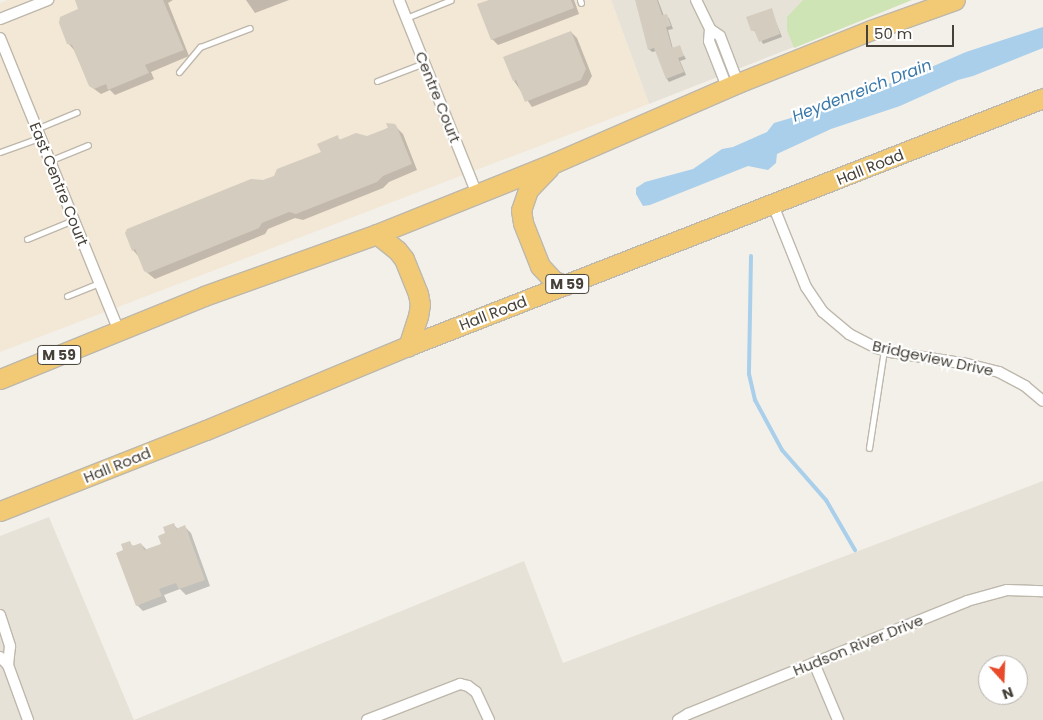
<!DOCTYPE html>
<style>
body{margin:0}
#map{position:relative;width:1043px;height:720px;overflow:hidden;background:#f3f0e9;font-family:Poppins,sans-serif}
div>[style]{position:absolute}
.residential>*{inset:0;background:#e7e2d7}
.commercial>*{inset:0;background:#f3e7d6}
.green>*{inset:0;background:#cee4b5}
.water>*{inset:0;background:#aacfeb}
.shadow>*{inset:0;background:#0003}
.stream>*{height:4px;margin:-2px;padding:0 2px;transform-origin:2px;border-radius:2px;background:#aacfeb}
.building>*{inset:0;background:#d4ccbf}
.roads{filter:drop-shadow(1px 0 #beb8ac) drop-shadow(-1px 0 #beb8ac) drop-shadow(0 1px #beb8ac) drop-shadow(0 -1px #beb8ac)}
.lane>*{height:5px;margin:-2.5px;padding:0 2.5px;transform-origin:2.5px;border-radius:2.5px;background:#fff}
.street>*{height:10px;margin:-5px;padding:0 5px;transform-origin:5px;border-radius:5px;background:#fff}
.highway>*{height:19px;margin:-9.5px;padding:0 9.5px;transform-origin:9.5px;border-radius:9.5px;background:#f2ca75}
span{translate:-50% -50%;white-space:nowrap;text-align:center;line-height:1.15;-webkit-text-stroke:4.5px #fff;paint-order:stroke}
.shield-label span{padding:1px 4px;background:#fff;border:1px solid;border-radius:4px;-webkit-text-stroke-width:0}
.shield-label{font-size:14px;color:#464138;font-weight:700}
.street-label{font-size:15px;color:#464138}
.water-label{font-size:16px;color:#3978aa;font-style:italic}
.north{position:absolute;left:978px;top:655px;width:50px;height:50px;box-sizing:border-box;background:#fff;border:1px solid #b5b3af;border-radius:50%;rotate:160deg;font-size:14px;font-weight:700;line-height:20px;text-align:center;color:#464138}
.north::after{content:'';display:block;margin:auto;width:18px;height:22px;background:#e84a2b;clip-path:polygon(50% 0,100% 100%,50% 72%,0 100%)}
.scale{position:absolute;left:866px;top:25px;width:88px;height:22px;box-sizing:border-box;border:2px solid #464138;border-top:0;padding-left:6px;font-size:15px;line-height:18px;white-space:nowrap;color:#464138;-webkit-text-stroke:4px #fff;paint-order:stroke}
</style>
<div id="map">
<div class="residential">
<i style="clip-path:polygon(611px 0,828px 0,827px 34px,649px 104px)"></i>
<i style="clip-path:polygon(evenodd,1043px 481px,1043px 720px,0 720px,0 536px,49px 517px,134px 720px,524px 561px,563px 663px,1043px 481px,988px 665px,1018px 665px,1018px 695px,988px 695px,988px 665px)"></i>
</div>
<div class="commercial">
<i style="clip-path:polygon(7px 0,611px 0,649px 104px,0 352px,0 3px)"></i>
</div>
<div class="green">
<i style="clip-path:polygon(803px 0,912px 0,794px 48px,787px 30px,787px 17px)"></i>
</div>
<div class="water">
<i style="clip-path:polygon(1043px 27px,1043px 48px,973px 76px,958px 80px,900px 106px,831px 129px,777px 154px,776px 163px,768px 170px,748px 166px,650px 205px,643px 206px,636px 194px,636px 188px,645px 182px,693px 169px,722px 149px,733px 147px,767px 132px,774px 123px,828px 107px,922px 71px,966px 52px)"></i>
</div>
<div class="shadow">
<i style="clip-path:polygon(77px 0,173px 0,168px 3px,189px 56px,151px 72px,154px 79px,115px 95px,110px 90px,101px 94px,90px 86px,74px 50px,68px 43px,80px 10px)"></i>
<i style="clip-path:polygon(246px 0,289px 0,255px 13px)"></i>
<i style="clip-path:polygon(492px 0,574px 0,579px 14px,498px 45px,492px 39px)"></i>
<i style="clip-path:polygon(636px 0,658px 0,664px 16px,669px 18px,673px 29px,668px 30px,673px 49px,679px 47px,686px 59px,680px 61px,686px 75px,669px 82px,667px 79px,656px 51px,652px 52px,649px 49px)"></i>
<i style="clip-path:polygon(771px 10px,782px 37px,763px 44px,757px 32px,752px 30px)"></i>
<i style="clip-path:polygon(571px 32px,577px 38px,592px 76px,587px 85px,532px 107px,514px 81px)"></i>
<i style="clip-path:polygon(394px 125px,403px 134px,417px 170px,389px 182px,383px 188px,303px 220px,295px 218px,268px 229px,265px 234px,155px 279px,145px 271px,139px 257px,133px 250px,322px 153px,337px 137px,341px 141px,367px 138px)"></i>
<i style="clip-path:polygon(173px 524px,178px 529px,185px 527px,191px 533px,210px 586px,186px 595px,180px 589px,164px 595px,167px 602px,143px 611px,137px 605px,124px 551px,129px 542px,134px 547px,141px 544px,147px 550px,163px 544px)"></i>
</div>
<div class="stream">
<i style="left:751px;top:256px;width:118px;rotate:91deg"></i>
<i style="left:749px;top:374px;width:27px;rotate:77deg"></i>
<i style="left:755px;top:400px;width:57px;rotate:61.6deg"></i>
<i style="left:782px;top:450px;width:67px;rotate:48.7deg"></i>
<i style="left:826px;top:500px;width:58px;rotate:59.9deg"></i>
</div>
<div class="building">
<i style="clip-path:polygon(75px 0,163px 0,184px 50px,145px 65px,149px 73px,108px 90px,106px 84px,94px 89px,89px 86px,72px 45px,67px 44px,59px 23px,60px 17px,78px 9px)"></i>
<i style="clip-path:polygon(489px 0,571px 0,574px 8px,491px 40px,477px 4px)"></i>
<i style="clip-path:polygon(635px 0,657px 0,662px 15px,667px 14px,671px 26px,666px 27px,672px 48px,680px 45px,684px 56px,678px 58px,684px 72px,666px 79px,654px 48px,648px 50px)"></i>
<i style="clip-path:polygon(772px 8px,780px 34px,759px 42px,754px 30px,751px 31px,746px 17px)"></i>
<i style="clip-path:polygon(571px 31px,586px 69px,581px 80px,525px 102px,516px 80px,513px 81px,503px 57px)"></i>
<i style="clip-path:polygon(386px 123px,395px 124px,397px 127px,412px 164px,383px 176px,377px 182px,296px 214px,289px 212px,262px 223px,259px 228px,148px 273px,144px 271px,135px 249px,132px 251px,125px 233px,127px 229px,251px 179px,263px 180px,274px 176px,277px 169px,321px 152px,317px 144px,338px 135px,339px 140px,356px 133px,367px 136px,388px 128px)"></i>
<i style="clip-path:polygon(174px 523px,176px 529px,185px 525px,205px 580px,179px 589px,176px 583px,159px 589px,162px 596px,136px 606px,116px 553px,123px 550px,121px 544px,130px 541px,132px 546px,141px 543px,144px 550px,161px 544px,158px 536px,165px 533px,163px 527px)"></i>
</div>
<div class="roads">
<div class="lane">
<i style="left:580px;top:0;width:3px;rotate:72deg"></i>
<i style="left:406px;top:18px;width:48px;rotate:-21.8deg"></i>
<i style="left:179px;top:72px;width:33px;rotate:-50deg"></i>
<i style="left:200px;top:47px;width:53px;rotate:-20.8deg"></i>
<i style="left:377px;top:81px;width:50px;rotate:-21deg"></i>
<i style="left:36px;top:129px;width:44px;rotate:-22.5deg"></i>
<i style="left:0;top:152px;width:41px;rotate:-19.7deg"></i>
<i style="left:49px;top:161px;width:42px;rotate:-22.3deg"></i>
<i style="left:27px;top:239px;width:50px;rotate:-22.4deg"></i>
<i style="left:67px;top:296px;width:35px;rotate:-22deg"></i>
<i style="left:869px;top:448px;width:99px;rotate:-81.3deg"></i>
</div>
<div class="street">
<i style="left:399px;top:0;width:209px;rotate:68.1deg"></i>
<i style="left:696px;top:0;width:32px;rotate:64deg"></i>
<i style="left:0;top:19px;width:52px;rotate:-21.6deg"></i>
<i style="left:0;top:38px;width:316px;rotate:67.9deg"></i>
<i style="left:727px;top:87px;width:49px;rotate:-111.4deg"></i>
<i style="left:709px;top:41px;width:12px;rotate:-85deg"></i>
<i style="left:710px;top:29px;width:12px;rotate:35deg"></i>
<i style="left:720px;top:36px;width:50px;rotate:69deg"></i>
<i style="left:773px;top:205px;width:88px;rotate:68.1deg"></i>
<i style="left:806px;top:287px;width:30px;rotate:56deg"></i>
<i style="left:823px;top:312px;width:34px;rotate:40deg"></i>
<i style="left:849px;top:334px;width:30px;rotate:27deg"></i>
<i style="left:876px;top:348px;width:16px;rotate:15deg"></i>
<i style="left:891px;top:352px;width:77px;rotate:9deg"></i>
<i style="left:967px;top:364px;width:33px;rotate:14deg"></i>
<i style="left:999px;top:372px;width:30px;rotate:28deg"></i>
<i style="left:1025px;top:386px;width:23px;rotate:40deg"></i>
<i style="left:0;top:615px;width:33px;rotate:72deg"></i>
<i style="left:10px;top:646px;width:19px;rotate:96deg"></i>
<i style="left:0;top:657px;width:11px;rotate:45deg"></i>
<i style="left:8px;top:665px;width:59px;rotate:70deg"></i>
<i style="left:814px;top:663px;width:62px;rotate:67.2deg"></i>
<i style="left:367px;top:720px;width:100px;rotate:-21.2deg"></i>
<i style="left:460px;top:684px;width:8px;rotate:14deg"></i>
<i style="left:468px;top:686px;width:10px;rotate:37deg"></i>
<i style="left:476px;top:692px;width:31px;rotate:65deg"></i>
<i style="left:678px;top:720px;width:12px;rotate:-31deg"></i>
<i style="left:688px;top:714px;width:301px;rotate:-22deg"></i>
<i style="left:967px;top:601px;width:41px;rotate:-15.4deg"></i>
<i style="left:1007px;top:590px;width:36px;rotate:2deg"></i>
</div>
<div class="highway">
<i style="left:549px;top:168px;width:30px;rotate:134deg"></i>
<i style="left:528px;top:190px;width:21px;rotate:109deg"></i>
<i style="left:521px;top:210px;width:13px;rotate:81deg"></i>
<i style="left:523px;top:223px;width:46px;rotate:68.4deg"></i>
<i style="left:540px;top:266px;width:21px;rotate:47deg"></i>
<i style="left:554px;top:281px;width:12px;rotate:20deg"></i>
<i style="left:377px;top:234px;width:26px;rotate:39deg"></i>
<i style="left:397px;top:250px;width:11px;rotate:52deg"></i>
<i style="left:404px;top:259px;width:38px;rotate:68deg"></i>
<i style="left:418px;top:294px;width:10px;rotate:79deg"></i>
<i style="left:420px;top:304px;width:12px;rotate:99deg"></i>
<i style="left:418px;top:316px;width:32px;rotate:108deg"></i>
<i style="left:0;top:379px;width:220px;rotate:-22.1deg"></i>
<i style="left:204px;top:296px;width:184px;rotate:-19.7deg"></i>
<i style="left:377px;top:234px;width:191px;rotate:-21.9deg"></i>
<i style="left:554px;top:163px;width:201px;rotate:-23.5deg"></i>
<i style="left:738px;top:83px;width:143px;rotate:-21.7deg"></i>
<i style="left:871px;top:30px;width:89px;rotate:-19.7deg"></i>
<i style="left:0;top:511px;width:221px;rotate:-21.5deg"></i>
<i style="left:206px;top:430px;width:219px;rotate:-22.6deg"></i>
<i style="left:408px;top:346px;width:682px;rotate:-21.33deg"></i>
</div>
</div>
<div class="shield-label">
<span style="left:567px;top:284px">M 59</span>
<span style="left:59px;top:355px">M 59</span>
</div>
<div class="street-label">
<span style="left:438px;top:97px;rotate:68deg">Centre Court</span>
<span style="left:870px;top:167px;rotate:-22deg">Hall Road</span>
<span style="left:59px;top:184px;rotate:68deg">East Centre Court</span>
<span style="left:493px;top:313px;rotate:-21deg">Hall Road</span>
<span style="left:933px;top:358px;rotate:12deg">Bridgeview Drive</span>
<span style="left:117px;top:465px;rotate:-22deg">Hall Road</span>
<span style="left:858px;top:645px;rotate:-22deg">Hudson River Drive</span>
</div>
<div class="water-label">
<span style="left:862px;top:91px;rotate:-21deg">Heydenreich Drain</span>
</div>
<div class="north">N</div>
<div class="scale">50 m</div>
</div>
